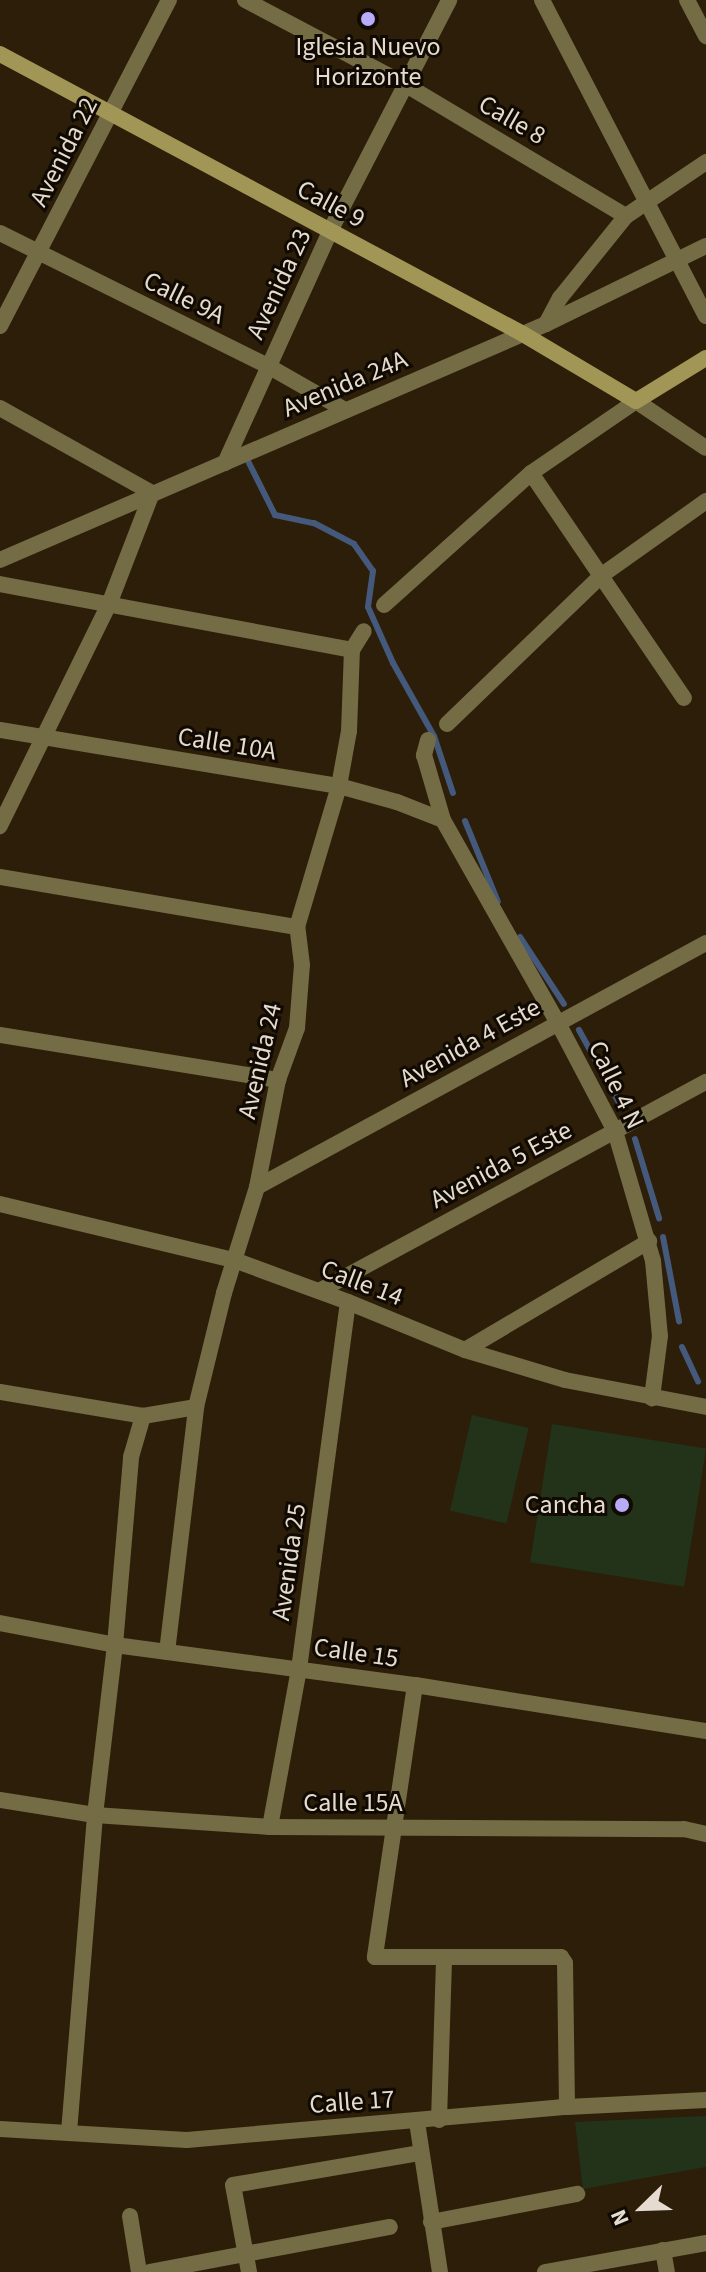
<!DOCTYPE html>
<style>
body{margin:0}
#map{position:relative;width:706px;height:2272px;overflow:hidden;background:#2c1e08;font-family:"Source Sans 3",sans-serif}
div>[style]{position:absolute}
.green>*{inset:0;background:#22331a;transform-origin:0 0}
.stream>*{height:6px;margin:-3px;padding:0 3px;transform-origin:3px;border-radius:3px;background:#44597c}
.street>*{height:16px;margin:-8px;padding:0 8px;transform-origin:8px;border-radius:8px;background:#736c45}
.secondary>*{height:16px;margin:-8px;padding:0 8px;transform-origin:8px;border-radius:8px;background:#a29657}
.dots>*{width:22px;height:22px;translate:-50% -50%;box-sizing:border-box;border:4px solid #100a03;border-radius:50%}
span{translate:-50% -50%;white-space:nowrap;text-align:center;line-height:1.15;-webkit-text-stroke:6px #100a03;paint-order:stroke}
.poi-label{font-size:26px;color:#e5dccf}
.right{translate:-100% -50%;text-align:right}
.street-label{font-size:26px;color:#e5dccf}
.north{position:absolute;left:602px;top:2168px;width:80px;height:80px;-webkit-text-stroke:6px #100a03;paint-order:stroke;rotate:247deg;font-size:22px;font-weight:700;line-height:32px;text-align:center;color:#e5dccf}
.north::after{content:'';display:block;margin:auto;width:28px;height:36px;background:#e5dccf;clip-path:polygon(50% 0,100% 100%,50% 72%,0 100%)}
</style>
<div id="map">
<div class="green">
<i style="left:472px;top:1415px;width:58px;height:98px;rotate:13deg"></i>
<i style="left:552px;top:1424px;width:156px;height:140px;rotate:9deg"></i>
<i style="clip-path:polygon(706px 2116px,706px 2167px,583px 2189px,575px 2122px)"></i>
</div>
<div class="stream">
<i style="left:246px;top:457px;width:65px;rotate:63.4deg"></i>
<i style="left:275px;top:515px;width:40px;rotate:12deg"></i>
<i style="left:314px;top:523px;width:45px;rotate:27.7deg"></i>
<i style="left:354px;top:544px;width:33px;rotate:55deg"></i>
<i style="left:373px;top:571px;width:36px;rotate:98deg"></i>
<i style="left:368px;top:607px;width:61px;rotate:65.9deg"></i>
<i style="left:393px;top:663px;width:84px;rotate:60.7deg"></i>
<i style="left:434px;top:736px;width:60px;rotate:71.6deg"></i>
<i style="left:465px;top:821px;width:87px;rotate:67.8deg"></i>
<i style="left:520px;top:937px;width:80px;rotate:56.7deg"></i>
<i style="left:579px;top:1030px;width:81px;rotate:61.2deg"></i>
<i style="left:635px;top:1139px;width:83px;rotate:73.1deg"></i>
<i style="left:663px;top:1237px;width:86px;rotate:79.2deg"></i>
<i style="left:682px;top:1347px;width:38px;rotate:65deg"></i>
</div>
<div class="street">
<i style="left:245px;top:0;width:182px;rotate:27.8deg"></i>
<i style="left:406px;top:85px;width:256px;rotate:30.8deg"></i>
<i style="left:542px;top:0;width:356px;rotate:62.6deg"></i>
<i style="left:687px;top:0;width:41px;rotate:62.2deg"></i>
<i style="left:0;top:233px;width:299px;rotate:26.4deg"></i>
<i style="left:268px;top:366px;width:89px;rotate:29.7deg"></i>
<i style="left:546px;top:324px;width:30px;rotate:-62deg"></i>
<i style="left:560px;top:298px;width:105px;rotate:-51.2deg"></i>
<i style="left:626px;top:216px;width:97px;rotate:-34deg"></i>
<i style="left:0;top:326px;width:367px;rotate:-62.6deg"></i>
<i style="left:0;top:408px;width:174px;rotate:29.2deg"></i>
<i style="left:152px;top:493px;width:117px;rotate:111.1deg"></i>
<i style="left:110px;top:602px;width:250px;rotate:116.2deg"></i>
<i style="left:225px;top:463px;width:255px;rotate:-65.6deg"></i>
<i style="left:330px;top:231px;width:260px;rotate:-62.7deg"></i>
<i style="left:531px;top:473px;width:272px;rotate:55.8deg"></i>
<i style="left:0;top:560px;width:595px;rotate:-23.38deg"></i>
<i style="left:546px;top:324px;width:178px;rotate:-26deg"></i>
<i style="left:0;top:584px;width:358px;rotate:10.6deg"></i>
<i style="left:384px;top:605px;width:198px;rotate:-41.9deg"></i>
<i style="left:531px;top:473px;width:127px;rotate:-34.4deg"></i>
<i style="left:636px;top:401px;width:84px;rotate:33.9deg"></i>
<i style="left:447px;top:724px;width:215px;rotate:-43.9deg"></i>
<i style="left:602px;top:575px;width:128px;rotate:-35.4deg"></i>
<i style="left:0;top:730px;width:344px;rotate:9.4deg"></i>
<i style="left:339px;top:786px;width:60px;rotate:15.4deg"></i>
<i style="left:397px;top:802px;width:49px;rotate:21.4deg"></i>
<i style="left:428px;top:740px;width:16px;rotate:105deg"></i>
<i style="left:424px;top:755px;width:68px;rotate:73.7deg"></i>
<i style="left:443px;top:820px;width:233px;rotate:60.5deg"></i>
<i style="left:558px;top:1023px;width:122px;rotate:62.2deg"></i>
<i style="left:615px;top:1131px;width:135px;rotate:73.7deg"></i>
<i style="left:653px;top:1261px;width:75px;rotate:84.7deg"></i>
<i style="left:660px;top:1336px;width:63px;rotate:97.4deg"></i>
<i style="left:0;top:877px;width:301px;rotate:9.6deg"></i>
<i style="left:0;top:1035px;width:282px;rotate:9.2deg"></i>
<i style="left:257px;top:1187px;width:511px;rotate:-28.52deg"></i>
<i style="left:0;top:1204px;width:241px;rotate:13.5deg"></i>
<i style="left:234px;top:1260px;width:121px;rotate:20.2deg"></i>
<i style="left:348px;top:1302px;width:126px;rotate:22.3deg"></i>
<i style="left:465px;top:1350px;width:104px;rotate:16.7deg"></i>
<i style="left:565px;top:1380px;width:144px;rotate:10.8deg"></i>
<i style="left:319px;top:1291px;width:440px;rotate:-28.4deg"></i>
<i style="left:465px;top:1350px;width:214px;rotate:-30.6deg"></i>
<i style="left:0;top:1392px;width:145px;rotate:9.5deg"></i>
<i style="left:0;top:1623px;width:117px;rotate:10.8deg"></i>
<i style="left:115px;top:1645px;width:303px;rotate:7.6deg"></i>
<i style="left:415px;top:1685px;width:295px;rotate:9deg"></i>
<i style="left:167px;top:1652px;width:247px;rotate:-83.2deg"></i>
<i style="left:196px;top:1407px;width:117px;rotate:-76.2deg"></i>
<i style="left:224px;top:1293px;width:111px;rotate:-72.7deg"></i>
<i style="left:257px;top:1187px;width:109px;rotate:-78.9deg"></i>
<i style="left:278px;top:1080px;width:55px;rotate:-69.9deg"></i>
<i style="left:297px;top:1028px;width:63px;rotate:-85.5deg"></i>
<i style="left:302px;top:965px;width:38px;rotate:-97deg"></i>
<i style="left:297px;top:927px;width:147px;rotate:-73.4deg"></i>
<i style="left:339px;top:786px;width:56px;rotate:-79.7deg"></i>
<i style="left:349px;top:731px;width:81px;rotate:-87.9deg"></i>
<i style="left:352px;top:650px;width:22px;rotate:-58deg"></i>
<i style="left:415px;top:1685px;width:275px;rotate:98.4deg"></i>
<i style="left:375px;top:1957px;width:186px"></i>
<i style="left:561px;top:1957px;width:7px;rotate:56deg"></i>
<i style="left:565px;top:1963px;width:144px;rotate:89.2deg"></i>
<i style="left:0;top:1800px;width:96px;rotate:9deg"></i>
<i style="left:95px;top:1815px;width:175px;rotate:3.9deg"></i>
<i style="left:270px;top:1827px;width:414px;rotate:0.3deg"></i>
<i style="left:684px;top:1829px;width:23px;rotate:13deg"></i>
<i style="left:270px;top:1827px;width:161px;rotate:-79.6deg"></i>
<i style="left:299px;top:1669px;width:370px;rotate:-82.4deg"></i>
<i style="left:439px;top:2120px;width:161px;rotate:-88.2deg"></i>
<i style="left:417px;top:2122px;width:152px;rotate:81.3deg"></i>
<i style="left:0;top:2129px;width:187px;rotate:3.4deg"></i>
<i style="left:187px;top:2140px;width:381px;rotate:-5deg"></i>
<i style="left:567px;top:2107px;width:139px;rotate:-2.9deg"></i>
<i style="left:69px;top:2132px;width:318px;rotate:-85.3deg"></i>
<i style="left:95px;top:1815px;width:171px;rotate:-83.3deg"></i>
<i style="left:115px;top:1645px;width:189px;rotate:-85.1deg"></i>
<i style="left:131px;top:1457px;width:43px;rotate:-73.7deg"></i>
<i style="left:143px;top:1416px;width:54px;rotate:-9.6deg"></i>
<i style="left:130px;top:2216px;width:57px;rotate:80.9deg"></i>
<i style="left:431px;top:2222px;width:149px;rotate:-10.9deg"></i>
<i style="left:663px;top:2250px;width:22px;rotate:80deg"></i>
<i style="left:149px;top:2272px;width:245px;rotate:-10.6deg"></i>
<i style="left:249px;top:2272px;width:88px;rotate:-100.4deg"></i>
<i style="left:233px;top:2185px;width:190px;rotate:-9.7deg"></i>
<i style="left:545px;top:2272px;width:164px;rotate:-10.2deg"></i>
</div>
<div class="secondary">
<i style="left:0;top:54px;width:593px;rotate:28.16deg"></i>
<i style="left:523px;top:334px;width:131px;rotate:30.7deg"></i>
<i style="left:636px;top:401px;width:82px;rotate:-31.6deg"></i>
</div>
<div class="dots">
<i style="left:368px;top:19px;background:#b8abf7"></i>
<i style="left:622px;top:1505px;background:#b8abf7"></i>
</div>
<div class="poi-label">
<span style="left:368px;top:62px">Iglesia Nuevo<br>Horizonte</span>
<span class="right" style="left:606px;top:1505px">Cancha</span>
</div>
<div class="street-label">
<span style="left:512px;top:120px;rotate:30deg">Calle 8</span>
<span style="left:64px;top:152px;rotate:-63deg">Avenida 22</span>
<span style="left:331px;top:204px;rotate:28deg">Calle 9</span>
<span style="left:279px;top:284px;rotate:-65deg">Avenida 23</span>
<span style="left:184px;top:298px;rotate:26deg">Calle 9A</span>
<span style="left:345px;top:384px;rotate:-23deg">Avenida 24A</span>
<span style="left:227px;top:744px;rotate:9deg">Calle 10A</span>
<span style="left:470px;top:1043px;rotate:-29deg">Avenida 4 Este</span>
<span style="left:260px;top:1061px;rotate:-77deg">Avenida 24</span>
<span style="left:616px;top:1085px;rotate:64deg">Calle 4 N</span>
<span style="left:501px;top:1165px;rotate:-28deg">Avenida 5 Este</span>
<span style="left:362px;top:1283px;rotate:21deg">Calle 14</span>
<span style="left:289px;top:1562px;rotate:-82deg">Avenida 25</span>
<span style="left:356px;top:1653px;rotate:8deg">Calle 15</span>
<span style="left:353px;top:1803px">Calle 15A</span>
<span style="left:352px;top:2102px;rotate:-4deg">Calle 17</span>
</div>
<div class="north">N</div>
</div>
